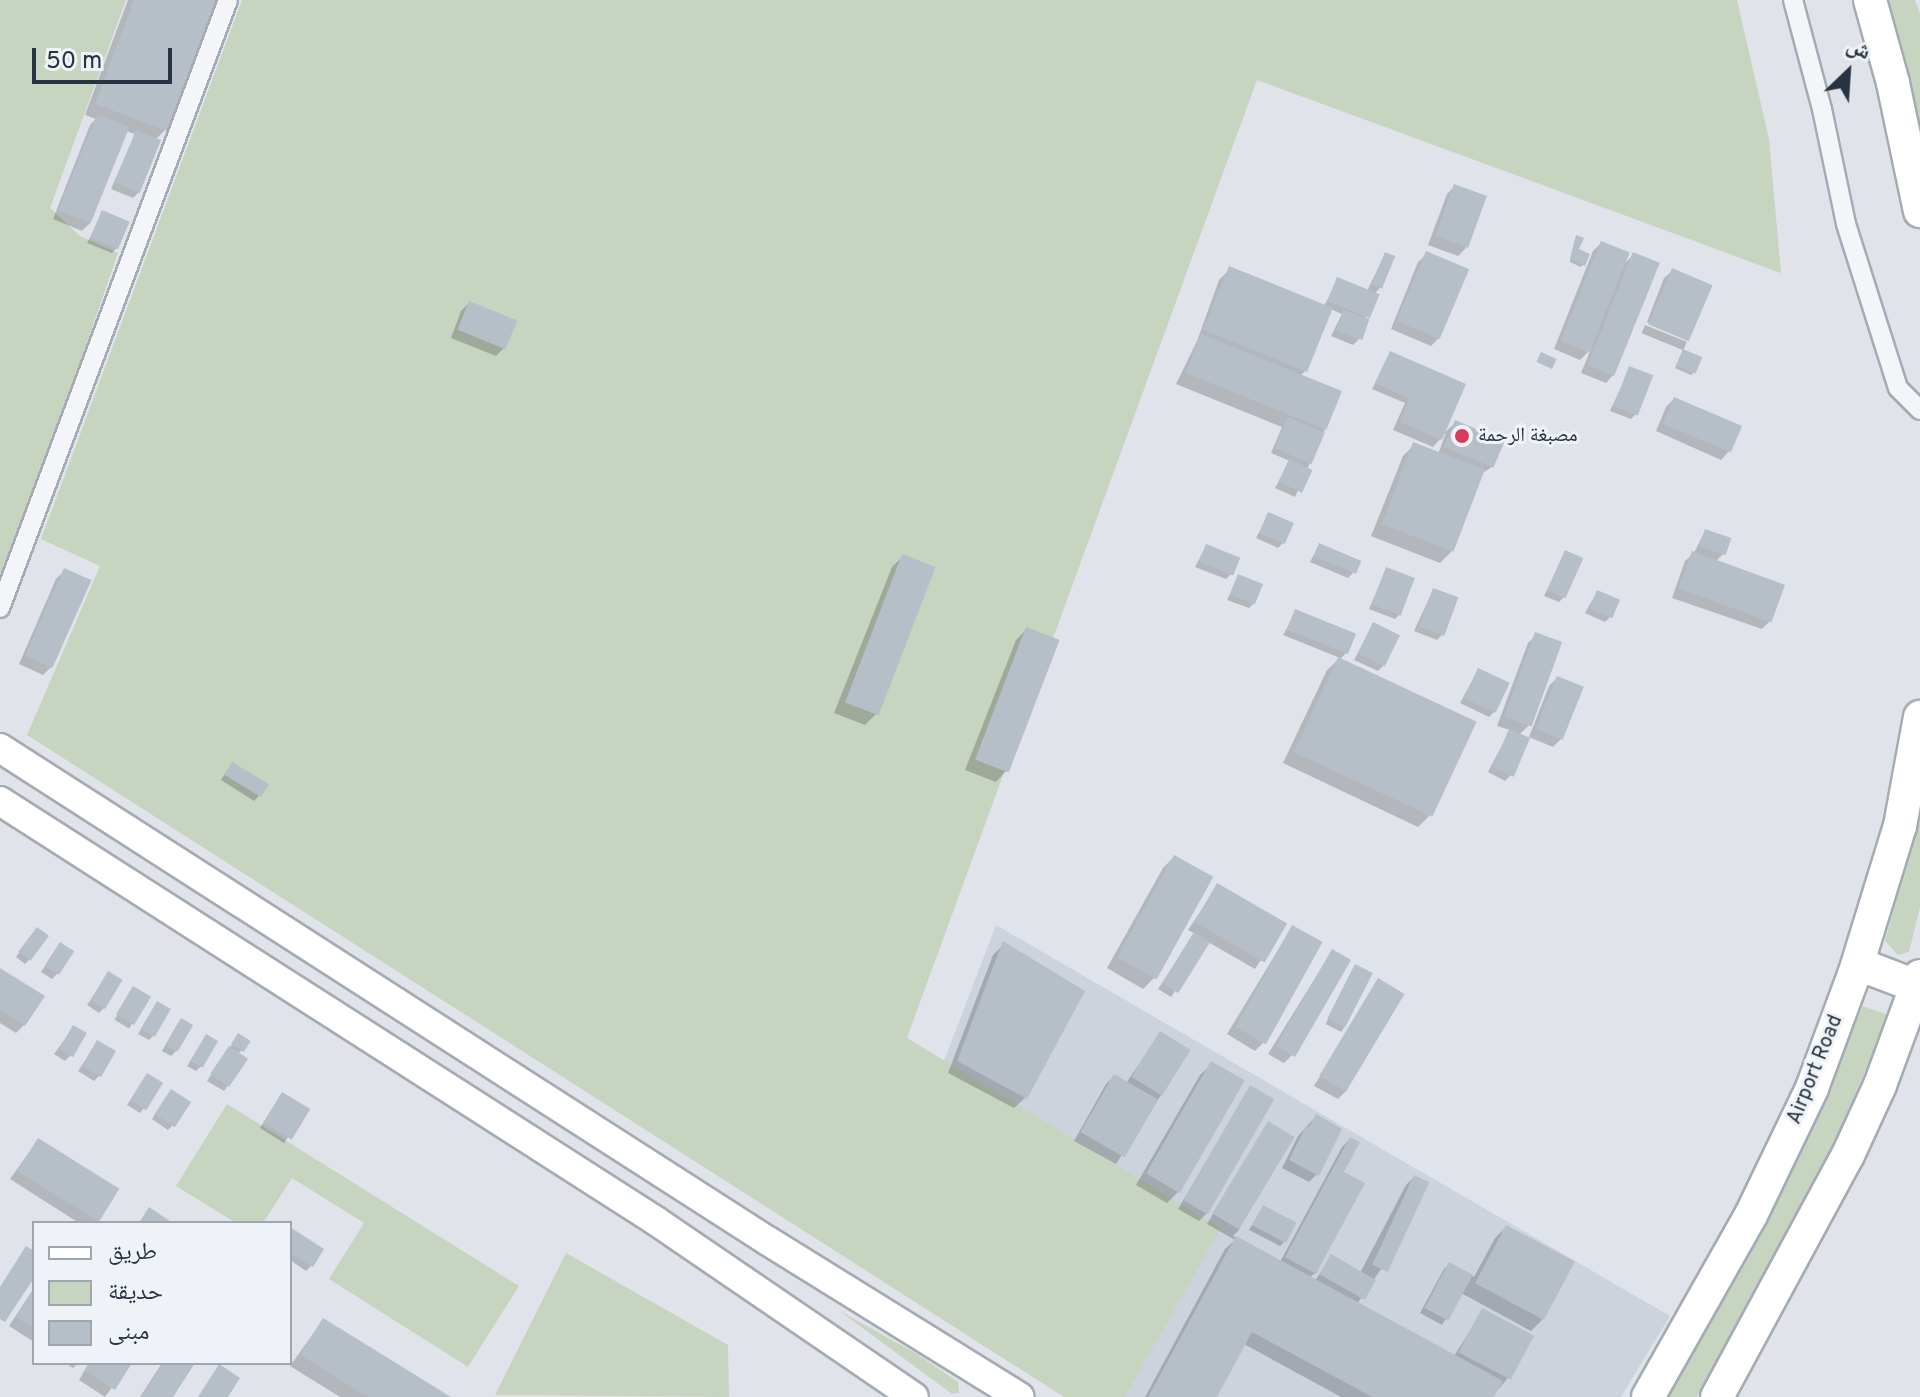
<!DOCTYPE html>
<meta charset="utf-8">
<style>
body{margin:0}
#map{position:relative;width:1920px;height:1397px;overflow:hidden;background:#e0e4ea;font-family:Overpass,"Noto Naskh Arabic",sans-serif}
div>[style]{position:absolute}
.built>*{inset:0;background:#cdd3dc}
.green>*{inset:0;background:#c7d4c0}
.shadow>*{inset:0;background:#0003;transform-origin:0 0}
.building>*{inset:0;background:#b6bec7;transform-origin:0 0}
.roads{filter:drop-shadow(2px 0 #a5abb4) drop-shadow(-2px 0 #a5abb4) drop-shadow(0 2px #a5abb4) drop-shadow(0 -2px #a5abb4)}
.street>*{height:18px;margin:-9px;padding:0 9px;transform-origin:9px;border-radius:9px;background:#f3f5f8}
.primary>*{height:28px;margin:-14px;padding:0 14px;transform-origin:14px;border-radius:14px;background:#fff}
.highway>*{height:32px;margin:-16px;padding:0 16px;transform-origin:16px;border-radius:16px;background:#fff}
.dots>*{width:22px;height:22px;translate:-50% -50%;box-sizing:border-box;border:4px solid #eff3f7;border-radius:50%}
span{translate:-50% -50%;white-space:nowrap;text-align:center;line-height:1.15;-webkit-text-stroke:6px #eff3f7;paint-order:stroke}
.poi-label{font-size:20px;color:#273342}
.left{translate:0 -50%;text-align:left}
.street-label{font-size:20px;color:#273342}
.legend{position:absolute;left:32px;top:1221px;width:260px;height:144px;box-sizing:border-box;background:#eff3f7;border:2px solid #9fa6af;margin:0;padding:10px 14px;list-style:none;font-size:24px;color:#273342}
.legend li{display:flex;align-items:center;gap:16px;height:40px}
.legend b{width:40px;border:2px solid #9fa6af}
.north{position:absolute;left:1808px;top:32px;width:80px;height:80px;-webkit-text-stroke:6px #eff3f7;paint-order:stroke;rotate:25deg;font-size:22px;font-weight:700;line-height:32px;text-align:center;color:#273342}
.north::after{content:'';display:block;margin:auto;width:28px;height:36px;background:#273342;clip-path:polygon(50% 0,100% 100%,50% 72%,0 100%)}
.scale{position:absolute;left:32px;top:48px;width:140px;height:36px;box-sizing:border-box;border:4px solid #273342;border-top:0;padding-left:10px;font-size:24px;line-height:28px;white-space:nowrap;color:#273342;-webkit-text-stroke:6px #eff3f7;paint-order:stroke}
</style>
<div id="map">
<div class="built">
<i style="clip-path:polygon(996px 925px,1670px 1316px,1621px 1397px,1125px 1397px,1220px 1228px,944px 1061px)"></i>
</div>
<div class="green">
<i style="clip-path:polygon(0 0,126px 0,50px 208px,80px 236px,118px 253px,45px 464px,0 575px)"></i>
<i style="clip-path:polygon(242px 0,1737px 0,1769px 139px,1781px 273px,1257px 80px,907px 1038px,1221px 1228px,1125px 1397px,1064px 1397px,27px 735px,100px 566px,41px 539px)"></i>
<i style="clip-path:polygon(1888px 0,1915px 0,1920px 13px,1920px 127px)"></i>
<i style="clip-path:polygon(1920px 814px,1920px 907px,1909px 952px,1898px 955px,1885px 941px)"></i>
<i style="clip-path:polygon(1863px 1006px,1888px 1015px,1840px 1132px,1697px 1397px,1666px 1397px,1796px 1162px)"></i>
<i style="clip-path:polygon(227px 1104px,519px 1286px,468px 1367px,329px 1279px,364px 1223px,292px 1178px,263px 1223px,236px 1223px,176px 1186px)"></i>
<i style="clip-path:polygon(566px 1253px,728px 1345px,729px 1397px,495px 1395px)"></i>
<i style="clip-path:polygon(838px 1310px,917px 1354px,958px 1382px,959px 1393px,952px 1394px)"></i>
</div>
<div class="shadow">
<i style="clip-path:polygon(128px 0,214px 0,165px 130px,155px 140px,138px 193px,133px 198px,111px 189px,135px 134px,126px 131px,90px 223px,82px 231px,53px 219px,90px 125px,96px 119px,85px 115px)"></i>
<i style="clip-path:polygon(1455px 186px,1466px 248px,1458px 256px,1428px 245px,1447px 194px)"></i>
<i style="clip-path:polygon(103px 213px,117px 248px,112px 253px,87px 243px)"></i>
<i style="clip-path:polygon(1575px 239px,1583px 265px,1581px 267px,1570px 262px)"></i>
<i style="clip-path:polygon(1601px 243px,1623px 265px,1633px 255px,1614px 374px,1606px 383px,1581px 373px,1591px 349px,1580px 360px,1554px 349px,1593px 251px)"></i>
<i style="clip-path:polygon(1385px 254px,1380px 288px,1374px 294px,1358px 340px,1353px 345px,1331px 336px,1342px 314px,1330px 309px,1307px 369px,1300px 376px,1325px 429px,1295px 497px,1275px 488px,1290px 461px,1271px 453px,1282px 427px,1176px 384px,1197px 341px,1219px 280px,1230px 269px,1324px 306px,1338px 279px,1367px 291px)"></i>
<i style="clip-path:polygon(1427px 254px,1439px 338px,1431px 346px,1391px 329px,1418px 262px)"></i>
<i style="clip-path:polygon(1673px 270px,1689px 340px,1687px 341px,1687px 338px,1647px 322px,1664px 278px)"></i>
<i style="clip-path:polygon(469px 303px,505px 347px,496px 356px,451px 338px,461px 311px)"></i>
<i style="left:1645px;top:325px;width:45px;height:9px;rotate:22deg"></i>
<i style="clip-path:polygon(1390px 353px,1442px 435px,1456px 422px,1492px 467px,1481px 474px,1451px 552px,1440px 563px,1371px 536px,1403px 456px,1414px 445px,1438px 454px,1446px 433px,1433px 447px,1393px 430px,1405px 403px,1372px 389px)"></i>
<i style="clip-path:polygon(1682px 353px,1693px 373px,1691px 375px,1675px 368px)"></i>
<i style="clip-path:polygon(1630px 368px,1636px 414px,1631px 419px,1610px 411px)"></i>
<i style="clip-path:polygon(1674px 399px,1729px 451px,1721px 460px,1656px 431px,1666px 407px)"></i>
<i style="clip-path:polygon(1269px 514px,1283px 543px,1278px 548px,1256px 538px)"></i>
<i style="clip-path:polygon(1705px 531px,1723px 554px,1716px 561px,1783px 585px,1770px 621px,1762px 629px,1672px 598px,1685px 561px,1694px 553px)"></i>
<i style="clip-path:polygon(1319px 545px,1353px 573px,1348px 578px,1310px 562px)"></i>
<i style="clip-path:polygon(1206px 546px,1231px 574px,1226px 579px,1195px 567px)"></i>
<i style="clip-path:polygon(1565px 553px,1564px 597px,1559px 602px,1544px 596px)"></i>
<i style="clip-path:polygon(903px 556px,876px 714px,865px 725px,834px 713px,892px 567px)"></i>
<i style="clip-path:polygon(1386px 570px,1400px 614px,1395px 619px,1369px 609px)"></i>
<i style="clip-path:polygon(64px 571px,51px 667px,43px 675px,19px 664px,56px 579px)"></i>
<i style="clip-path:polygon(1238px 577px,1254px 603px,1249px 608px,1227px 600px)"></i>
<i style="clip-path:polygon(1433px 590px,1442px 635px,1437px 640px,1414px 631px)"></i>
<i style="clip-path:polygon(1597px 592px,1610px 617px,1605px 622px,1585px 613px)"></i>
<i style="clip-path:polygon(1296px 612px,1346px 653px,1339px 660px,1429px 816px,1418px 827px,1283px 763px,1327px 670px,1340px 658px,1283px 635px)"></i>
<i style="clip-path:polygon(1373px 625px,1383px 666px,1378px 671px,1354px 660px)"></i>
<i style="clip-path:polygon(1027px 629px,1007px 770px,996px 782px,965px 770px,1016px 640px)"></i>
<i style="clip-path:polygon(1536px 635px,1528px 726px,1519px 735px,1510px 776px,1505px 781px,1488px 772px,1510px 730px,1497px 726px,1528px 643px)"></i>
<i style="clip-path:polygon(1478px 670px,1494px 712px,1489px 717px,1460px 703px)"></i>
<i style="clip-path:polygon(1557px 678px,1561px 739px,1553px 747px,1529px 737px,1549px 686px)"></i>
<i style="clip-path:polygon(228px 769px,259px 796px,254px 801px,221px 780px)"></i>
<i style="clip-path:polygon(1174px 857px,1154px 978px,1143px 989px,1107px 968px,1163px 868px)"></i>
<i style="clip-path:polygon(1218px 885px,1285px 924px,1255px 969px,1208px 942px,1171px 997px,1158px 989px,1195px 934px,1188px 930px)"></i>
<i style="clip-path:polygon(1292px 927px,1263px 1043px,1255px 1051px,1227px 1034px)"></i>
<i style="clip-path:polygon(32px 935px,30px 959px,25px 964px,16px 957px)"></i>
<i style="clip-path:polygon(1004px 944px,1026px 1097px,1014px 1108px,948px 1073px,993px 955px)"></i>
<i style="clip-path:polygon(56px 950px,57px 974px,52px 979px,41px 972px)"></i>
<i style="clip-path:polygon(1332px 951px,1292px 1055px,1284px 1063px,1268px 1054px)"></i>
<i style="left:1355px;top:966px;width:18px;height:65px;rotate:27deg"></i>
<i style="clip-path:polygon(0 970px,24px 1025px,16px 1033px,0 1023px)"></i>
<i style="clip-path:polygon(109px 973px,104px 1008px,99px 1013px,87px 1005px)"></i>
<i style="clip-path:polygon(1379px 981px,1346px 1091px,1338px 1099px,1314px 1086px)"></i>
<i style="left:133px;top:989px;width:17px;height:36px;rotate:31deg"></i>
<i style="clip-path:polygon(157px 1004px,154px 1035px,149px 1040px,138px 1034px)"></i>
<i style="clip-path:polygon(177px 1025px,176px 1051px,171px 1056px,162px 1051px)"></i>
<i style="clip-path:polygon(74px 1027px,70px 1056px,65px 1061px,54px 1054px)"></i>
<i style="clip-path:polygon(1160px 1034px,1161px 1095px,1116px 1164px,1074px 1141px,1106px 1084px,1114px 1076px,1126px 1083px)"></i>
<i style="clip-path:polygon(206px 1036px,201px 1066px,196px 1071px,187px 1066px)"></i>
<i style="clip-path:polygon(237px 1037px,242px 1050px,238px 1054px,246px 1059px,224px 1091px,207px 1081px)"></i>
<i style="clip-path:polygon(97px 1043px,99px 1076px,94px 1081px,78px 1071px)"></i>
<i style="clip-path:polygon(1212px 1064px,1178px 1192px,1167px 1203px,1136px 1185px,1200px 1075px)"></i>
<i style="clip-path:polygon(147px 1076px,144px 1108px,140px 1113px,127px 1105px)"></i>
<i style="clip-path:polygon(1250px 1088px,1207px 1213px,1199px 1221px,1178px 1209px)"></i>
<i style="clip-path:polygon(166px 1097px,173px 1125px,168px 1130px,152px 1119px)"></i>
<i style="clip-path:polygon(278px 1099px,307px 1110px,284px 1143px,260px 1128px)"></i>
<i style="clip-path:polygon(1316px 1116px,1317px 1174px,1309px 1182px,1282px 1168px,1298px 1136px)"></i>
<i style="clip-path:polygon(1268px 1123px,1239px 1230px,1233px 1236px,1280px 1262px,1342px 1147px,1350px 1139px,1315px 1273px,1309px 1278px,1315px 1281px,1331px 1256px,1360px 1273px,1406px 1185px,1414px 1177px,1381px 1269px,1357px 1304px,1454px 1356px,1483px 1311px,1531px 1337px,1507px 1379px,1492px 1397px,1341px 1397px,1244px 1344px,1215px 1397px,1145px 1397px,1225px 1249px,1235px 1240px,1207px 1224px)"></i>
<i style="clip-path:polygon(38px 1140px,97px 1221px,95px 1223px,79px 1223px,10px 1179px)"></i>
<i style="clip-path:polygon(1263px 1207px,1285px 1241px,1280px 1246px,1249px 1230px)"></i>
<i style="clip-path:polygon(1506px 1227px,1542px 1320px,1531px 1331px,1461px 1293px,1442px 1325px,1420px 1313px,1444px 1269px,1449px 1264px,1474px 1277px,1495px 1238px)"></i>
<i style="clip-path:polygon(290px 1230px,311px 1266px,306px 1271px,290px 1260px)"></i>
<i style="clip-path:polygon(34px 1288px,34px 1342px,9px 1326px)"></i>
<i style="clip-path:polygon(323px 1320px,447px 1397px,340px 1397px,290px 1366px)"></i>
<i style="clip-path:polygon(65px 1363px,78px 1363px,73px 1368px)"></i>
<i style="clip-path:polygon(89px 1363px,130px 1363px,105px 1397px,79px 1380px)"></i>
<i style="clip-path:polygon(162px 1363px,192px 1363px,170px 1397px,140px 1397px)"></i>
</div>
<div class="building">
<i style="clip-path:polygon(134px 0,216px 0,167px 131px,95px 104px)"></i>
<i style="left:97px;top:114px;width:35px;height:104px;rotate:22deg"></i>
<i style="left:136px;top:130px;width:27px;height:57px;rotate:22deg"></i>
<i style="left:1454px;top:184px;width:35px;height:55px;rotate:20deg"></i>
<i style="left:102px;top:210px;width:30px;height:30px;rotate:23deg"></i>
<i style="clip-path:polygon(1576px 235px,1584px 238px,1579px 249px,1590px 254px,1585px 266px,1570px 259px)"></i>
<i style="left:1601px;top:241px;width:31px;height:108px;rotate:22deg"></i>
<i style="left:1426px;top:251px;width:47px;height:76px;rotate:23deg"></i>
<i style="left:1385px;top:252px;width:11px;height:35px;rotate:22deg"></i>
<i style="left:1633px;top:252px;width:29px;height:122px;rotate:22deg"></i>
<i style="left:1229px;top:266px;width:112px;height:69px;rotate:22deg"></i>
<i style="left:1672px;top:268px;width:44px;height:61px;rotate:23deg"></i>
<i style="left:1337px;top:277px;width:46px;height:26px;rotate:22deg"></i>
<i style="left:469px;top:301px;width:52px;height:31px;rotate:22deg"></i>
<i style="left:1343px;top:310px;width:28px;height:22px;rotate:19deg"></i>
<i style="left:1201px;top:334px;width:152px;height:42px;rotate:22deg"></i>
<i style="left:1683px;top:349px;width:21px;height:18px;rotate:23deg"></i>
<i style="clip-path:polygon(1390px 351px,1466px 384px,1442px 440px,1400px 422px,1409px 399px,1375px 383px)"></i>
<i style="left:1541px;top:352px;width:17px;height:11px;rotate:24deg"></i>
<i style="left:1629px;top:366px;width:26px;height:43px;rotate:21deg"></i>
<i style="left:1674px;top:397px;width:74px;height:29px;rotate:23deg"></i>
<i style="left:1288px;top:417px;width:40px;height:34px;rotate:23deg"></i>
<i style="left:1455px;top:420px;width:54px;height:29px;rotate:23deg"></i>
<i style="left:1413px;top:442px;width:77px;height:88px;rotate:21deg"></i>
<i style="left:1289px;top:459px;width:26px;height:25px;rotate:25deg"></i>
<i style="left:1268px;top:512px;width:28px;height:23px;rotate:23deg"></i>
<i style="left:1705px;top:529px;width:28px;height:18px;rotate:19deg"></i>
<i style="left:1319px;top:543px;width:46px;height:14px;rotate:23deg"></i>
<i style="left:1206px;top:544px;width:37px;height:19px;rotate:22deg"></i>
<i style="left:1565px;top:550px;width:20px;height:44px;rotate:24deg"></i>
<i style="left:1692px;top:551px;width:99px;height:40px;rotate:20deg"></i>
<i style="left:902px;top:554px;width:36px;height:159px;rotate:21deg"></i>
<i style="left:1386px;top:567px;width:31px;height:40px;rotate:21deg"></i>
<i style="left:64px;top:568px;width:30px;height:96px;rotate:24deg"></i>
<i style="left:1238px;top:574px;width:27px;height:22px;rotate:22deg"></i>
<i style="left:1433px;top:588px;width:27px;height:41px;rotate:20deg"></i>
<i style="left:1597px;top:590px;width:25px;height:20px;rotate:23deg"></i>
<i style="left:1295px;top:609px;width:66px;height:22px;rotate:22deg"></i>
<i style="left:1373px;top:622px;width:30px;height:35px;rotate:26deg"></i>
<i style="left:1026px;top:627px;width:36px;height:142px;rotate:21deg"></i>
<i style="left:1535px;top:632px;width:29px;height:90px;rotate:20deg"></i>
<i style="left:1338px;top:657px;width:153px;height:105px;rotate:25deg"></i>
<i style="left:1478px;top:668px;width:35px;height:33px;rotate:25deg"></i>
<i style="left:1557px;top:676px;width:29px;height:57px;rotate:22deg"></i>
<i style="left:1509px;top:729px;width:23px;height:42px;rotate:23deg"></i>
<i style="left:232px;top:762px;width:43px;height:15px;rotate:31deg"></i>
<i style="left:1174px;top:855px;width:45px;height:117px;rotate:29deg"></i>
<i style="left:1217px;top:883px;width:81px;height:45px;rotate:30deg"></i>
<i style="left:1292px;top:925px;width:35px;height:117px;rotate:29deg"></i>
<i style="left:37px;top:927px;width:15px;height:31px;rotate:37deg"></i>
<i style="left:1194px;top:932px;width:19px;height:60px;rotate:32deg"></i>
<i style="clip-path:polygon(1003px 941px,1085px 991px,1027px 1099px,957px 1061px)"></i>
<i style="left:60px;top:942px;width:17px;height:28px;rotate:33deg"></i>
<i style="left:1332px;top:949px;width:22px;height:112px;rotate:30deg"></i>
<i style="left:1355px;top:964px;width:20px;height:61px;rotate:27deg"></i>
<i style="clip-path:polygon(0 968px,45px 996px,25px 1026px,0 1010px)"></i>
<i style="left:108px;top:971px;width:17px;height:34px;rotate:31deg"></i>
<i style="left:1378px;top:978px;width:31px;height:114px;rotate:31deg"></i>
<i style="left:133px;top:986px;width:21px;height:33px;rotate:31deg"></i>
<i style="left:157px;top:1001px;width:16px;height:32px;rotate:30deg"></i>
<i style="left:181px;top:1018px;width:14px;height:31px;rotate:30deg"></i>
<i style="left:73px;top:1025px;width:16px;height:28px;rotate:30deg"></i>
<i style="left:1160px;top:1031px;width:36px;height:54px;rotate:32deg"></i>
<i style="left:238px;top:1033px;width:15px;height:13px;rotate:32deg"></i>
<i style="left:206px;top:1034px;width:14px;height:31px;rotate:30deg"></i>
<i style="left:97px;top:1040px;width:22px;height:30px;rotate:30deg"></i>
<i style="left:229px;top:1046px;width:23px;height:34px;rotate:34deg"></i>
<i style="left:1211px;top:1061px;width:39px;height:130px;rotate:30deg"></i>
<i style="left:147px;top:1073px;width:19px;height:32px;rotate:32deg"></i>
<i style="left:1114px;top:1074px;width:51px;height:67px;rotate:30deg"></i>
<i style="left:1250px;top:1085px;width:28px;height:133px;rotate:30deg"></i>
<i style="left:171px;top:1089px;width:24px;height:30px;rotate:33deg"></i>
<i style="left:282px;top:1092px;width:33px;height:36px;rotate:31deg"></i>
<i style="clip-path:polygon(1316px 1114px,1342px 1129px,1319px 1176px,1289px 1160px,1306px 1126px,1309px 1127px)"></i>
<i style="left:1268px;top:1121px;width:31px;height:108px;rotate:31deg"></i>
<i style="clip-path:polygon(1350px 1137px,1360px 1142px,1344px 1172px,1365px 1183px,1316px 1274px,1285px 1257px)"></i>
<i style="left:38px;top:1138px;width:96px;height:39px;rotate:32deg"></i>
<i style="left:1414px;top:1175px;width:17px;height:99px;rotate:25deg"></i>
<i style="left:1263px;top:1205px;width:38px;height:23px;rotate:28deg"></i>
<i style="clip-path:polygon(149px 1207px,173px 1223px,139px 1223px)"></i>
<i style="left:1506px;top:1225px;width:78px;height:66px;rotate:28deg"></i>
<i style="clip-path:polygon(290px 1227px,324px 1249px,313px 1267px,290px 1253px)"></i>
<i style="clip-path:polygon(1236px 1236px,1503px 1381px,1494px 1397px,1372px 1397px,1252px 1332px,1217px 1397px,1148px 1397px)"></i>
<i style="clip-path:polygon(26px 1246px,34px 1251px,34px 1278px,5px 1322px,0 1319px,0 1287px)"></i>
<i style="left:1331px;top:1254px;width:52px;height:23px;rotate:30deg"></i>
<i style="left:1449px;top:1262px;width:27px;height:52px;rotate:28deg"></i>
<i style="clip-path:polygon(34px 1290px,34px 1329px,16px 1317px)"></i>
<i style="left:1482px;top:1308px;width:59px;height:50px;rotate:28deg"></i>
<i style="clip-path:polygon(323px 1318px,451px 1397px,368px 1397px,300px 1355px)"></i>
<i style="clip-path:polygon(90px 1363px,132px 1363px,115px 1390px,85px 1371px)"></i>
<i style="clip-path:polygon(163px 1363px,195px 1363px,173px 1397px,141px 1397px)"></i>
<i style="clip-path:polygon(219px 1364px,240px 1378px,228px 1397px,198px 1397px)"></i>
</div>
<div class="roads">
<div class="street">
<i style="left:1793px;top:0;width:113px;rotate:75.1deg"></i>
<i style="left:1822px;top:109px;width:117px;rotate:78.2deg"></i>
<i style="left:1846px;top:224px;width:172px;rotate:72.4deg"></i>
<i style="left:1898px;top:388px;width:31px;rotate:45deg"></i>
<i style="left:0;top:608px;width:649px;rotate:-69.44deg"></i>
</div>
<div class="primary">
<i style="left:0;top:748px;width:913px;rotate:32.7deg"></i>
<i style="left:768px;top:1241px;width:296px;rotate:31.8deg"></i>
<i style="left:0;top:801px;width:779px;rotate:32.63deg"></i>
<i style="left:656px;top:1221px;width:312px;rotate:34.3deg"></i>
</div>
<div class="highway">
<i style="left:1870px;top:0;width:86px;rotate:74.5deg"></i>
<i style="left:1893px;top:83px;width:131px;rotate:78.1deg"></i>
<i style="left:1858px;top:964px;width:62px;rotate:20.8deg"></i>
<i style="left:1648px;top:1397px;width:209px;rotate:-60.5deg"></i>
<i style="left:1751px;top:1215px;width:141px;rotate:-64.3deg"></i>
<i style="left:1812px;top:1088px;width:124px;rotate:-69.7deg"></i>
<i style="left:1855px;top:972px;width:153px;rotate:-72.9deg"></i>
<i style="left:1900px;top:826px;width:111px;rotate:-79.6deg"></i>
<i style="left:1717px;top:1397px;width:275px;rotate:-61.6deg"></i>
<i style="left:1848px;top:1155px;width:77px;rotate:-65.4deg"></i>
<i style="left:1880px;top:1085px;width:116px;rotate:-69.8deg"></i>
</div>
</div>
<div class="dots">
<i style="left:1462px;top:436px;background:#d83c5d"></i>
</div>
<div class="poi-label">
<span class="left" style="left:1478px;top:436px">مصبغة الرحمة</span>
</div>
<div class="street-label">
<span style="left:1816px;top:1070px;rotate:-68deg">Airport Road</span>
</div>
<ul class="legend">
<li><b style="height:10px;background:#fff"></b>طريق</li>
<li><b style="height:22px;background:#c7d4c0"></b>حديقة</li>
<li><b style="height:22px;background:#b6bec7"></b>مبنى</li>
</ul>
<div class="north">ش</div>
<div class="scale">50 m</div>
</div>
